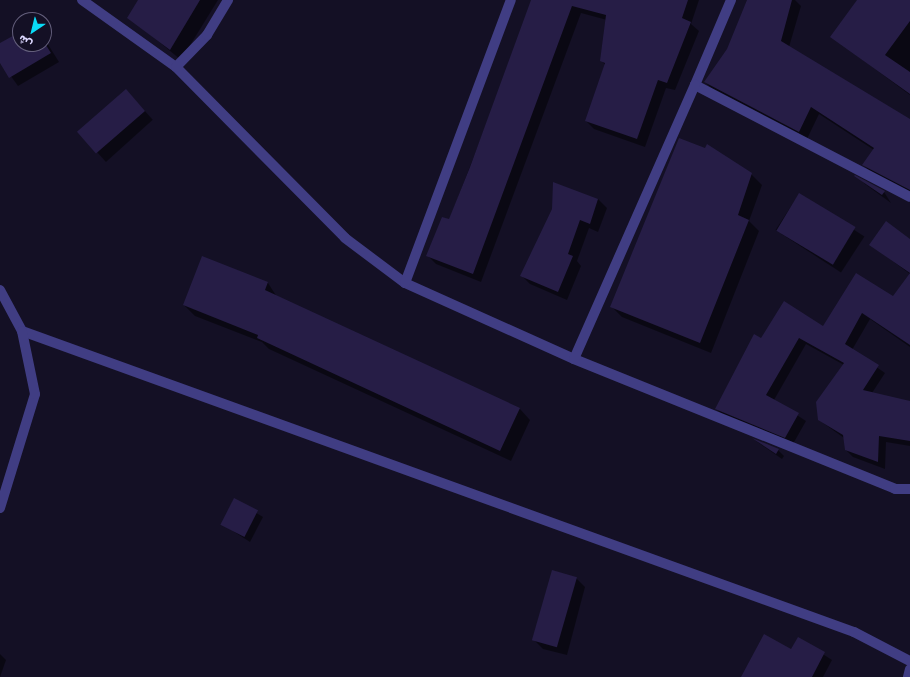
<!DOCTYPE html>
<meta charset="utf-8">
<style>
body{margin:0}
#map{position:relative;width:910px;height:677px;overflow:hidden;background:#141025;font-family:Rubik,"Noto Sans Arabic",sans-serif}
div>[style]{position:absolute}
.shadow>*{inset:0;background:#0007;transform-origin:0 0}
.building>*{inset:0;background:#261d46;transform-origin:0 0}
.minor>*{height:10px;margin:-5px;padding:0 5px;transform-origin:5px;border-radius:5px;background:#403d83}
span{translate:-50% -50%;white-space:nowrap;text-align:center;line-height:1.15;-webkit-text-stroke:3px #141025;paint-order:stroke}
.north{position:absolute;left:12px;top:12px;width:40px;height:40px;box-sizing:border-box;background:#141025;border:1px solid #645f7c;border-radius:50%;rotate:215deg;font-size:11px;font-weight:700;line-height:16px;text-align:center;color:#dbd6fe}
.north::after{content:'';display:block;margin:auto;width:14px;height:18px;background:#09dbf7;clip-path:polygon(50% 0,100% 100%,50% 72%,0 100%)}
</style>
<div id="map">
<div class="shadow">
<i style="clip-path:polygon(140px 0,218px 0,181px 60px,129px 17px)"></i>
<i style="clip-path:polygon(534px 0,699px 0,691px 24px,699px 31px,675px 90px,666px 88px,645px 147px,594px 129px,586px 121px,605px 65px,602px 61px,607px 20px,581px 13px,481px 282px,436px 264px,428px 256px,449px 221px)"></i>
<i style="clip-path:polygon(748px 0,795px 0,801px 6px,789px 47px,910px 120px,910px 193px,871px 172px,863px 165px,874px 150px,819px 114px,807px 139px,713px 90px,705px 82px,728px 50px)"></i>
<i style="clip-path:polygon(858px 0,910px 0,910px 95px,832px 37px)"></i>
<i style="clip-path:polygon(20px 33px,20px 44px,44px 44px,44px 38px,59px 62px,18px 86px,0 61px,0 45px)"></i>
<i style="left:126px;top:90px;width:40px;height:63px;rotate:48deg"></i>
<i style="clip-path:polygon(751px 174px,762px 185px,749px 221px,759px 231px,711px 353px,622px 317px,612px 307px)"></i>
<i style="clip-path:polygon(860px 179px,884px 192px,891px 203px,865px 184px)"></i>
<i style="left:799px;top:194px;width:78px;height:43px;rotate:33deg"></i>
<i style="clip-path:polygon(598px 199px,607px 208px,598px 232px,589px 228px,577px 261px,581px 266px,567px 300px,530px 284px,521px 275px)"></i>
<i style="clip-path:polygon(910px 241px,910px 347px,870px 319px,852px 350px,885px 373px,872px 393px,910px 402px,910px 446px,886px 442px,885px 469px,853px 457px,846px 450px,844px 438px,819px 420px,844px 365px,806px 344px,774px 400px,806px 421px,793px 444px,724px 416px,716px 409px,761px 339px,823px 328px,893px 298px,910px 274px,871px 245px)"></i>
<i style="clip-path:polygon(202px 258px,268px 283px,277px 297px,520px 409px,530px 420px,511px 461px,269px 349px,262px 342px,195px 316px,184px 305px)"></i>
<i style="clip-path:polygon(756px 441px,778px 450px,784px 456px,782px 459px)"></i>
<i style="clip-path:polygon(234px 499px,263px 517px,250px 542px,222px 524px)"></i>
<i style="clip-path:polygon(576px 578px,585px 587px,567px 655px,543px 649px,534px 640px)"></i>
<i style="clip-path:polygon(798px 638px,832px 660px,823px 677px,742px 677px,791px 650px)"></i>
<i style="clip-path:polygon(0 654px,6px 660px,0 677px)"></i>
</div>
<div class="building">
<i style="clip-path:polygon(138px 0,200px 0,170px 50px,127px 18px)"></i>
<i style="clip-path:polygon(531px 0,688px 0,682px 18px,691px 22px,667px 83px,658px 80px,637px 139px,585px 121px,605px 63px,600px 61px,606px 15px,572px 6px,473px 274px,426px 256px,442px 217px,449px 219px,470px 167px)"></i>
<i style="clip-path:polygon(747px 0,792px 0,781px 41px,910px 119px,910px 190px,862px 165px,874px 148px,811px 107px,799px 132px,704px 82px,727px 49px)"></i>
<i style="clip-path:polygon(857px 0,910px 0,910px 21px,885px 55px,910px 72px,910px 94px,830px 37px)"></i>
<i style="clip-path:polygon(20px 32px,20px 44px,44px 42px,51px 53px,9px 78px,0 63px,0 43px)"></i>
<i style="left:126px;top:89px;width:29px;height:65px;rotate:49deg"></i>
<i style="clip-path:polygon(679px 138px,705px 148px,707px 144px,752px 173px,738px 215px,749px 220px,700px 343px,610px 307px)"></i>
<i style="clip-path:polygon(855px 175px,885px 191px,882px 195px,854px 176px)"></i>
<i style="clip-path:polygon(553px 182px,598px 199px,590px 224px,580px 220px,568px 254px,573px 256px,558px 292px,520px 276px,552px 209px)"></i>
<i style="left:799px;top:193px;width:66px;height:44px;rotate:31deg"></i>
<i style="clip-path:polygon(886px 221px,910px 239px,910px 345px,862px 313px,845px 344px,879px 365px,863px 390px,910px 401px,910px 441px,879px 436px,878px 462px,845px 450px,843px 435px,818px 420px,816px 402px,844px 363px,799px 338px,766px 395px,799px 413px,785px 438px,715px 409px,754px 334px,761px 338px,784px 301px,823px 326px,856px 273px,893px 296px,910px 273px,869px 245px)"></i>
<i style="clip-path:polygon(202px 256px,268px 282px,265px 290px,520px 408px,500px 451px,257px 338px,258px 335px,183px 305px)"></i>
<i style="clip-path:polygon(752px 438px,779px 449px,776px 454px)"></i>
<i style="left:234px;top:498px;width:27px;height:30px;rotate:27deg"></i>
<i style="left:552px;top:570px;width:26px;height:73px;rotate:16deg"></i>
<i style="clip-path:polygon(764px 634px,791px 649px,798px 637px,825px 652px,812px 677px,741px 677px)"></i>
</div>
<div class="minor">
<i style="left:82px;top:0;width:115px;rotate:35.5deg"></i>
<i style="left:176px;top:67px;width:240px;rotate:45.3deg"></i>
<i style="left:345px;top:238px;width:75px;rotate:36.9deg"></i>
<i style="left:405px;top:283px;width:185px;rotate:24.2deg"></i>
<i style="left:574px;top:359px;width:346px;rotate:22deg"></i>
<i style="left:895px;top:489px;width:15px"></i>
<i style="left:731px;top:0;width:92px;rotate:113deg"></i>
<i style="left:695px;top:85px;width:242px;rotate:27.5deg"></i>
<i style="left:176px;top:67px;width:45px;rotate:-45.9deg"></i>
<i style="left:207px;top:35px;width:41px;rotate:-59deg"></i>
<i style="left:405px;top:283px;width:302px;rotate:-69.5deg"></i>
<i style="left:0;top:290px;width:47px;rotate:61.8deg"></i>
<i style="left:22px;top:331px;width:885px;rotate:19.89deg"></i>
<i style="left:854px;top:632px;width:63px;rotate:27.4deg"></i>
<i style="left:574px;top:359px;width:300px;rotate:-66.2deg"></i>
<i style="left:0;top:508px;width:119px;rotate:-72.9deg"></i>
<i style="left:35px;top:394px;width:64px;rotate:-101.7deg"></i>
<i style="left:908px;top:677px;width:8px;rotate:-76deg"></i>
</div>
<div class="north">ش</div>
</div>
